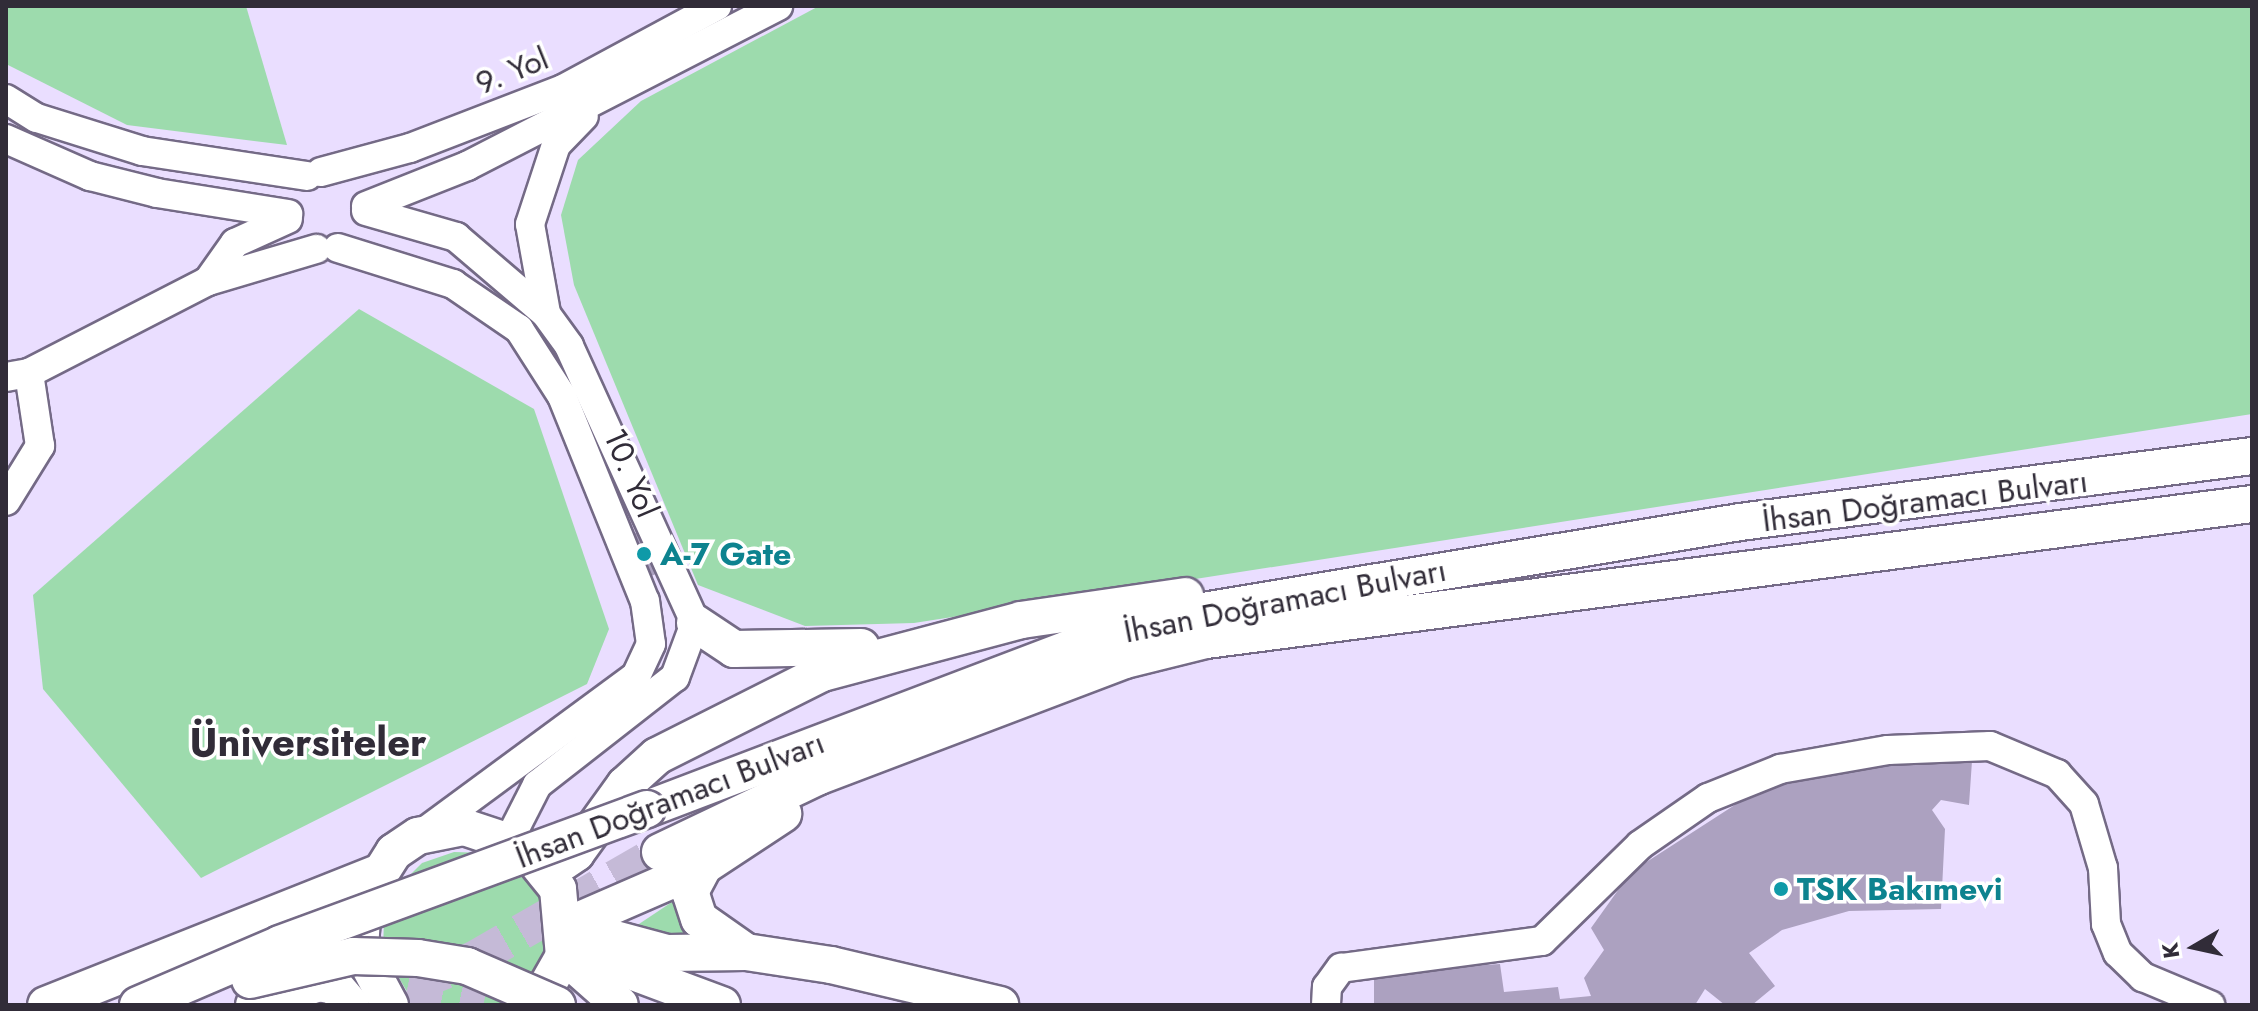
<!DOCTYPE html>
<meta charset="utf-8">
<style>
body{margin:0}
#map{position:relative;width:2258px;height:1011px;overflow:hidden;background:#eadeff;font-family:Jost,sans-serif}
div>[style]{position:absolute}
.green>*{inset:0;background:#9ddbad}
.building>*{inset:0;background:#aca1c0;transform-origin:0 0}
.major-tunnel>*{height:36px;margin-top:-18px;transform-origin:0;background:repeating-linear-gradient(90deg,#c5bad7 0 36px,transparent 0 54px)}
.roads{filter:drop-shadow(2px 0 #746a86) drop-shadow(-2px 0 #746a86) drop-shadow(0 2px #746a86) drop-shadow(0 -2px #746a86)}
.minor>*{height:28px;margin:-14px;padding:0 14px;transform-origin:14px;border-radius:14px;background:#fff}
.major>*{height:36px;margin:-18px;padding:0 18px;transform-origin:18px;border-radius:18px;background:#fff}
.bridges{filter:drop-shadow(2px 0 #746a86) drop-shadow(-2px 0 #746a86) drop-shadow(0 2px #746a86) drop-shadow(0 -2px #746a86)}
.major-bridge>*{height:36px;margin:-18px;padding:0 18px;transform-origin:18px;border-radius:18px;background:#fff}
.dots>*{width:22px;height:22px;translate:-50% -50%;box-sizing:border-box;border:4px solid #fff;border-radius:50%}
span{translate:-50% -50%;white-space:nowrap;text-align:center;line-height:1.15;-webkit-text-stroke:7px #fff;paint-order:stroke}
.street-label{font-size:32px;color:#312c38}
.culture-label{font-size:32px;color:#0d838f;font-weight:700}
.left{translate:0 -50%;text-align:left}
.district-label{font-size:40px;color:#312c38;font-weight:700}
.frame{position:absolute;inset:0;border:8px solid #312c38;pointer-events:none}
.north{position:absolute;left:2154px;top:907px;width:80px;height:80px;-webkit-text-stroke:6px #fff;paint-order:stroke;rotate:261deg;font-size:22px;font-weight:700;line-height:32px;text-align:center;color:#312c38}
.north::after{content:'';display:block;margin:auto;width:28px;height:36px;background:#312c38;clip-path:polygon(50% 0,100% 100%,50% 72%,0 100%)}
</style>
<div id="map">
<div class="green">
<i style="clip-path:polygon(6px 6px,246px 6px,287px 145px,127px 125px,6px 64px)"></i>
<i style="clip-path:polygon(819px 6px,2252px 6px,2252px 414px,914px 623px,805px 626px,698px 585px,574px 285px,561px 215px,578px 160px,641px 101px)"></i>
<i style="clip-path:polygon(359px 309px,534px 409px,609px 629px,587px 684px,201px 878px,43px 689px,33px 595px)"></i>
<i style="clip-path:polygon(454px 852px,488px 853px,519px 867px,542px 892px,554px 941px,521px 1005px,415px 1005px,383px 951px,384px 918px,398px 887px,422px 863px)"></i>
<i style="clip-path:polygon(681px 896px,699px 939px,624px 934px)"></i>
</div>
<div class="building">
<i style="left:642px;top:530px;width:46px;height:14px;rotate:67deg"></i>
<i style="clip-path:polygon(1904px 761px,1972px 761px,1969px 805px,1941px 800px,1932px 810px,1945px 829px,1941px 909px,1849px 911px,1782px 930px,1749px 953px,1775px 986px,1752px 1005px,1725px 1005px,1705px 989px,1695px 1005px,1374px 1005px,1374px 972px,1500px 964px,1504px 992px,1558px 987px,1560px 999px,1591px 996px,1584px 978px,1604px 950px,1591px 928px,1631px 872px,1758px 790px)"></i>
</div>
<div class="major-tunnel">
<i style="left:407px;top:989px;width:78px;rotate:11.9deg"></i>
<i style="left:362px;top:1005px;width:121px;rotate:-22.3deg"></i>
<i style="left:474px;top:959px;width:215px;rotate:-29.9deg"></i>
</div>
<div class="roads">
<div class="minor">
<i style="left:6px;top:99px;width:36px;rotate:32deg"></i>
<i style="left:37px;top:118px;width:110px;rotate:17.4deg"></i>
<i style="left:142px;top:151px;width:167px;rotate:8.6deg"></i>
<i style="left:6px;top:139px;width:92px;rotate:23.8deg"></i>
<i style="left:90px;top:176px;width:69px;rotate:14.2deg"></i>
<i style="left:157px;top:193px;width:133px;rotate:9.1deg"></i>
<i style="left:321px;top:172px;width:92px;rotate:-15.1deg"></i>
<i style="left:410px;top:148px;width:164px;rotate:-21.1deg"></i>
<i style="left:563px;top:89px;width:175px;rotate:-28.3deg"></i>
<i style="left:366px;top:206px;width:109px;rotate:-21.6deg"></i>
<i style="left:467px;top:166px;width:350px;rotate:-27.2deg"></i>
<i style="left:366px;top:211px;width:94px;rotate:16.1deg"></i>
<i style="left:456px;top:237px;width:118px;rotate:40.5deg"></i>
<i style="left:546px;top:314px;width:39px;rotate:54deg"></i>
<i style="left:569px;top:346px;width:304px;rotate:65.5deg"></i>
<i style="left:695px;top:623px;width:58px;rotate:110.3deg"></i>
<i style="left:675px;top:677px;width:175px;rotate:142deg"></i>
<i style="left:537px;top:785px;width:59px;rotate:117deg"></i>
<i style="left:338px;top:248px;width:121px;rotate:17.4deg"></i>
<i style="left:453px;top:284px;width:80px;rotate:34.3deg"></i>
<i style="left:519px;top:329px;width:80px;rotate:57.3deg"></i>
<i style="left:562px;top:396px;width:221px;rotate:68deg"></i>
<i style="left:645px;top:601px;width:43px;rotate:82.1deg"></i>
<i style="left:651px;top:644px;width:35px;rotate:115deg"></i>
<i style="left:636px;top:676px;width:261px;rotate:143.6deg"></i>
<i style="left:208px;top:281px;width:47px;rotate:-54.6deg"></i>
<i style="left:235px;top:243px;width:58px;rotate:-24.4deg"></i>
<i style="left:546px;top:313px;width:90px;rotate:-100.2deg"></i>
<i style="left:530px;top:224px;width:83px;rotate:-71.8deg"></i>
<i style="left:556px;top:145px;width:40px;rotate:-46deg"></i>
<i style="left:6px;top:377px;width:23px;rotate:-10deg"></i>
<i style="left:29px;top:373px;width:201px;rotate:-27.2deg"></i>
<i style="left:208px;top:281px;width:113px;rotate:-16.5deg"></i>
<i style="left:6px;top:501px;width:65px;rotate:-58.3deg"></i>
<i style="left:40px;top:446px;width:74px;rotate:-98.6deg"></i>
<i style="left:1326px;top:1005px;width:18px;rotate:-87deg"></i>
<i style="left:1327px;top:987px;width:24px;rotate:-54deg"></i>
<i style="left:1341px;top:968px;width:203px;rotate:-7.7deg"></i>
<i style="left:1542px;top:941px;width:137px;rotate:-44.4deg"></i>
<i style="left:1640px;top:845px;width:83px;rotate:-34.7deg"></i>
<i style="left:1708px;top:798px;width:78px;rotate:-21.9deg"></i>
<i style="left:1780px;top:769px;width:110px;rotate:-10deg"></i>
<i style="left:1888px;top:750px;width:102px;rotate:-2.2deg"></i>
<i style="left:1990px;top:746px;width:73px;rotate:22.7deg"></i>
<i style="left:2057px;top:774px;width:40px;rotate:48deg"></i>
<i style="left:2084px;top:804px;width:67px;rotate:73.5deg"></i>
<i style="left:2103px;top:868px;width:56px;rotate:86.9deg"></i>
<i style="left:2106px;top:924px;width:31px;rotate:68deg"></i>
<i style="left:2118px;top:953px;width:35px;rotate:44deg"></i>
<i style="left:2143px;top:977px;width:73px;rotate:22.7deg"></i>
</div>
<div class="major">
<i style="left:695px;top:623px;width:47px;rotate:33.7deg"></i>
<i style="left:734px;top:649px;width:127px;rotate:-0.9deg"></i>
<i style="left:647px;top:809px;width:451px;rotate:-20.8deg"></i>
<i style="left:1069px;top:649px;width:127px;rotate:-16.4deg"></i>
<i style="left:1191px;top:613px;width:556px;rotate:-9.41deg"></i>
<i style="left:1740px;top:522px;width:516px;rotate:-7.35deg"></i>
<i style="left:660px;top:852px;width:174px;rotate:-25.5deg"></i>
<i style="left:817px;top:777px;width:329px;rotate:-20.8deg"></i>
<i style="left:1125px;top:660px;width:83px;rotate:-13.9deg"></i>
<i style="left:1206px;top:640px;width:1055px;rotate:-7.41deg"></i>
<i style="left:548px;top:872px;width:34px;rotate:-34deg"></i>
<i style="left:576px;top:853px;width:84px;rotate:-54.2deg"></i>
<i style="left:625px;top:785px;width:43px;rotate:-42.2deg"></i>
<i style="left:657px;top:756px;width:185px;rotate:-26.7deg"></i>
<i style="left:822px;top:673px;width:206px;rotate:-14.9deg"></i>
<i style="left:1021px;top:620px;width:166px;rotate:-8.3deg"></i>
<i style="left:566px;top:926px;width:105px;rotate:15deg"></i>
<i style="left:667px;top:953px;width:79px;rotate:-0.7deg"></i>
<i style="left:746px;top:952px;width:86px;rotate:8.7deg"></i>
<i style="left:831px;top:965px;width:174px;rotate:13.3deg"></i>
<i style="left:566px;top:926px;width:150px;rotate:-23.5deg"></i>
<i style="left:746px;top:952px;width:57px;rotate:-144.9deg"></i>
<i style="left:699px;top:919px;width:28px;rotate:-108deg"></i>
<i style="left:690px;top:892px;width:30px;rotate:-62deg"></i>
<i style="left:704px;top:866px;width:95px;rotate:-33.4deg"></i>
<i style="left:564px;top:956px;width:54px;rotate:10.7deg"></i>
<i style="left:617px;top:966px;width:112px;rotate:20.4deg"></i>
<i style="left:568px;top:959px;width:69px;rotate:41.5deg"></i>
<i style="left:319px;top:983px;width:16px;rotate:11deg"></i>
<i style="left:335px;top:986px;width:25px;rotate:50deg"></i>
<i style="left:46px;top:1005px;width:354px;rotate:-21.7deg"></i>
<i style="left:254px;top:1005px;width:69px;rotate:-18.7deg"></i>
<i style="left:319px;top:983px;width:50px;rotate:-49.9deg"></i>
<i style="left:390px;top:1005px;width:64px;rotate:-118.2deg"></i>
<i style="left:360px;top:949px;width:48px;rotate:-86.4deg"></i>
<i style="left:363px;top:901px;width:58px;rotate:-57.7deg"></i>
<i style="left:394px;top:852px;width:29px;rotate:-34deg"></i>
<i style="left:418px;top:836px;width:47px;rotate:-11.1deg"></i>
<i style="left:464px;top:827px;width:63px;rotate:18.4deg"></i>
<i style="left:524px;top:847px;width:54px;rotate:51deg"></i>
<i style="left:558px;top:889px;width:67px;rotate:84.9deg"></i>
<i style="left:564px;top:956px;width:56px;rotate:119.7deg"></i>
</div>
</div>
<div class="bridges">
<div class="major-bridge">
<i style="left:250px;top:980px;width:106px;rotate:-13.1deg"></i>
<i style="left:353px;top:956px;width:65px;rotate:1.8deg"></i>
<i style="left:418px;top:958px;width:50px;rotate:9.3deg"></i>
<i style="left:467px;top:966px;width:98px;rotate:23.4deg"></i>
<i style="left:138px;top:1005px;width:155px;rotate:-23.2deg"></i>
<i style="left:280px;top:944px;width:391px;rotate:-20.2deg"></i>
</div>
</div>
<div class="dots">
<i style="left:644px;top:554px;background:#0f9aa8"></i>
<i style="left:1781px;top:889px;background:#0f9aa8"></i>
</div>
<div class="street-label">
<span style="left:512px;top:71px;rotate:-22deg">9. Yol</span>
<span style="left:631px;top:473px;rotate:67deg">10. Yol</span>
<span style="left:1925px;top:501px;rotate:-7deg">İhsan Doğramacı Bulvarı</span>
<span style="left:1285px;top:601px;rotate:-11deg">İhsan Doğramacı Bulvarı</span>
<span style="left:670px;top:800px;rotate:-21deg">İhsan Doğramacı Bulvarı</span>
</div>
<div class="culture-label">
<span class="left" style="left:660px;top:554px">A-7 Gate</span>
<span class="left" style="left:1797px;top:889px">TSK Bakımevi</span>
</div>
<div class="district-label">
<span style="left:308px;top:742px">Üniversiteler</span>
</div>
<div class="frame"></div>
<div class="north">K</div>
</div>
